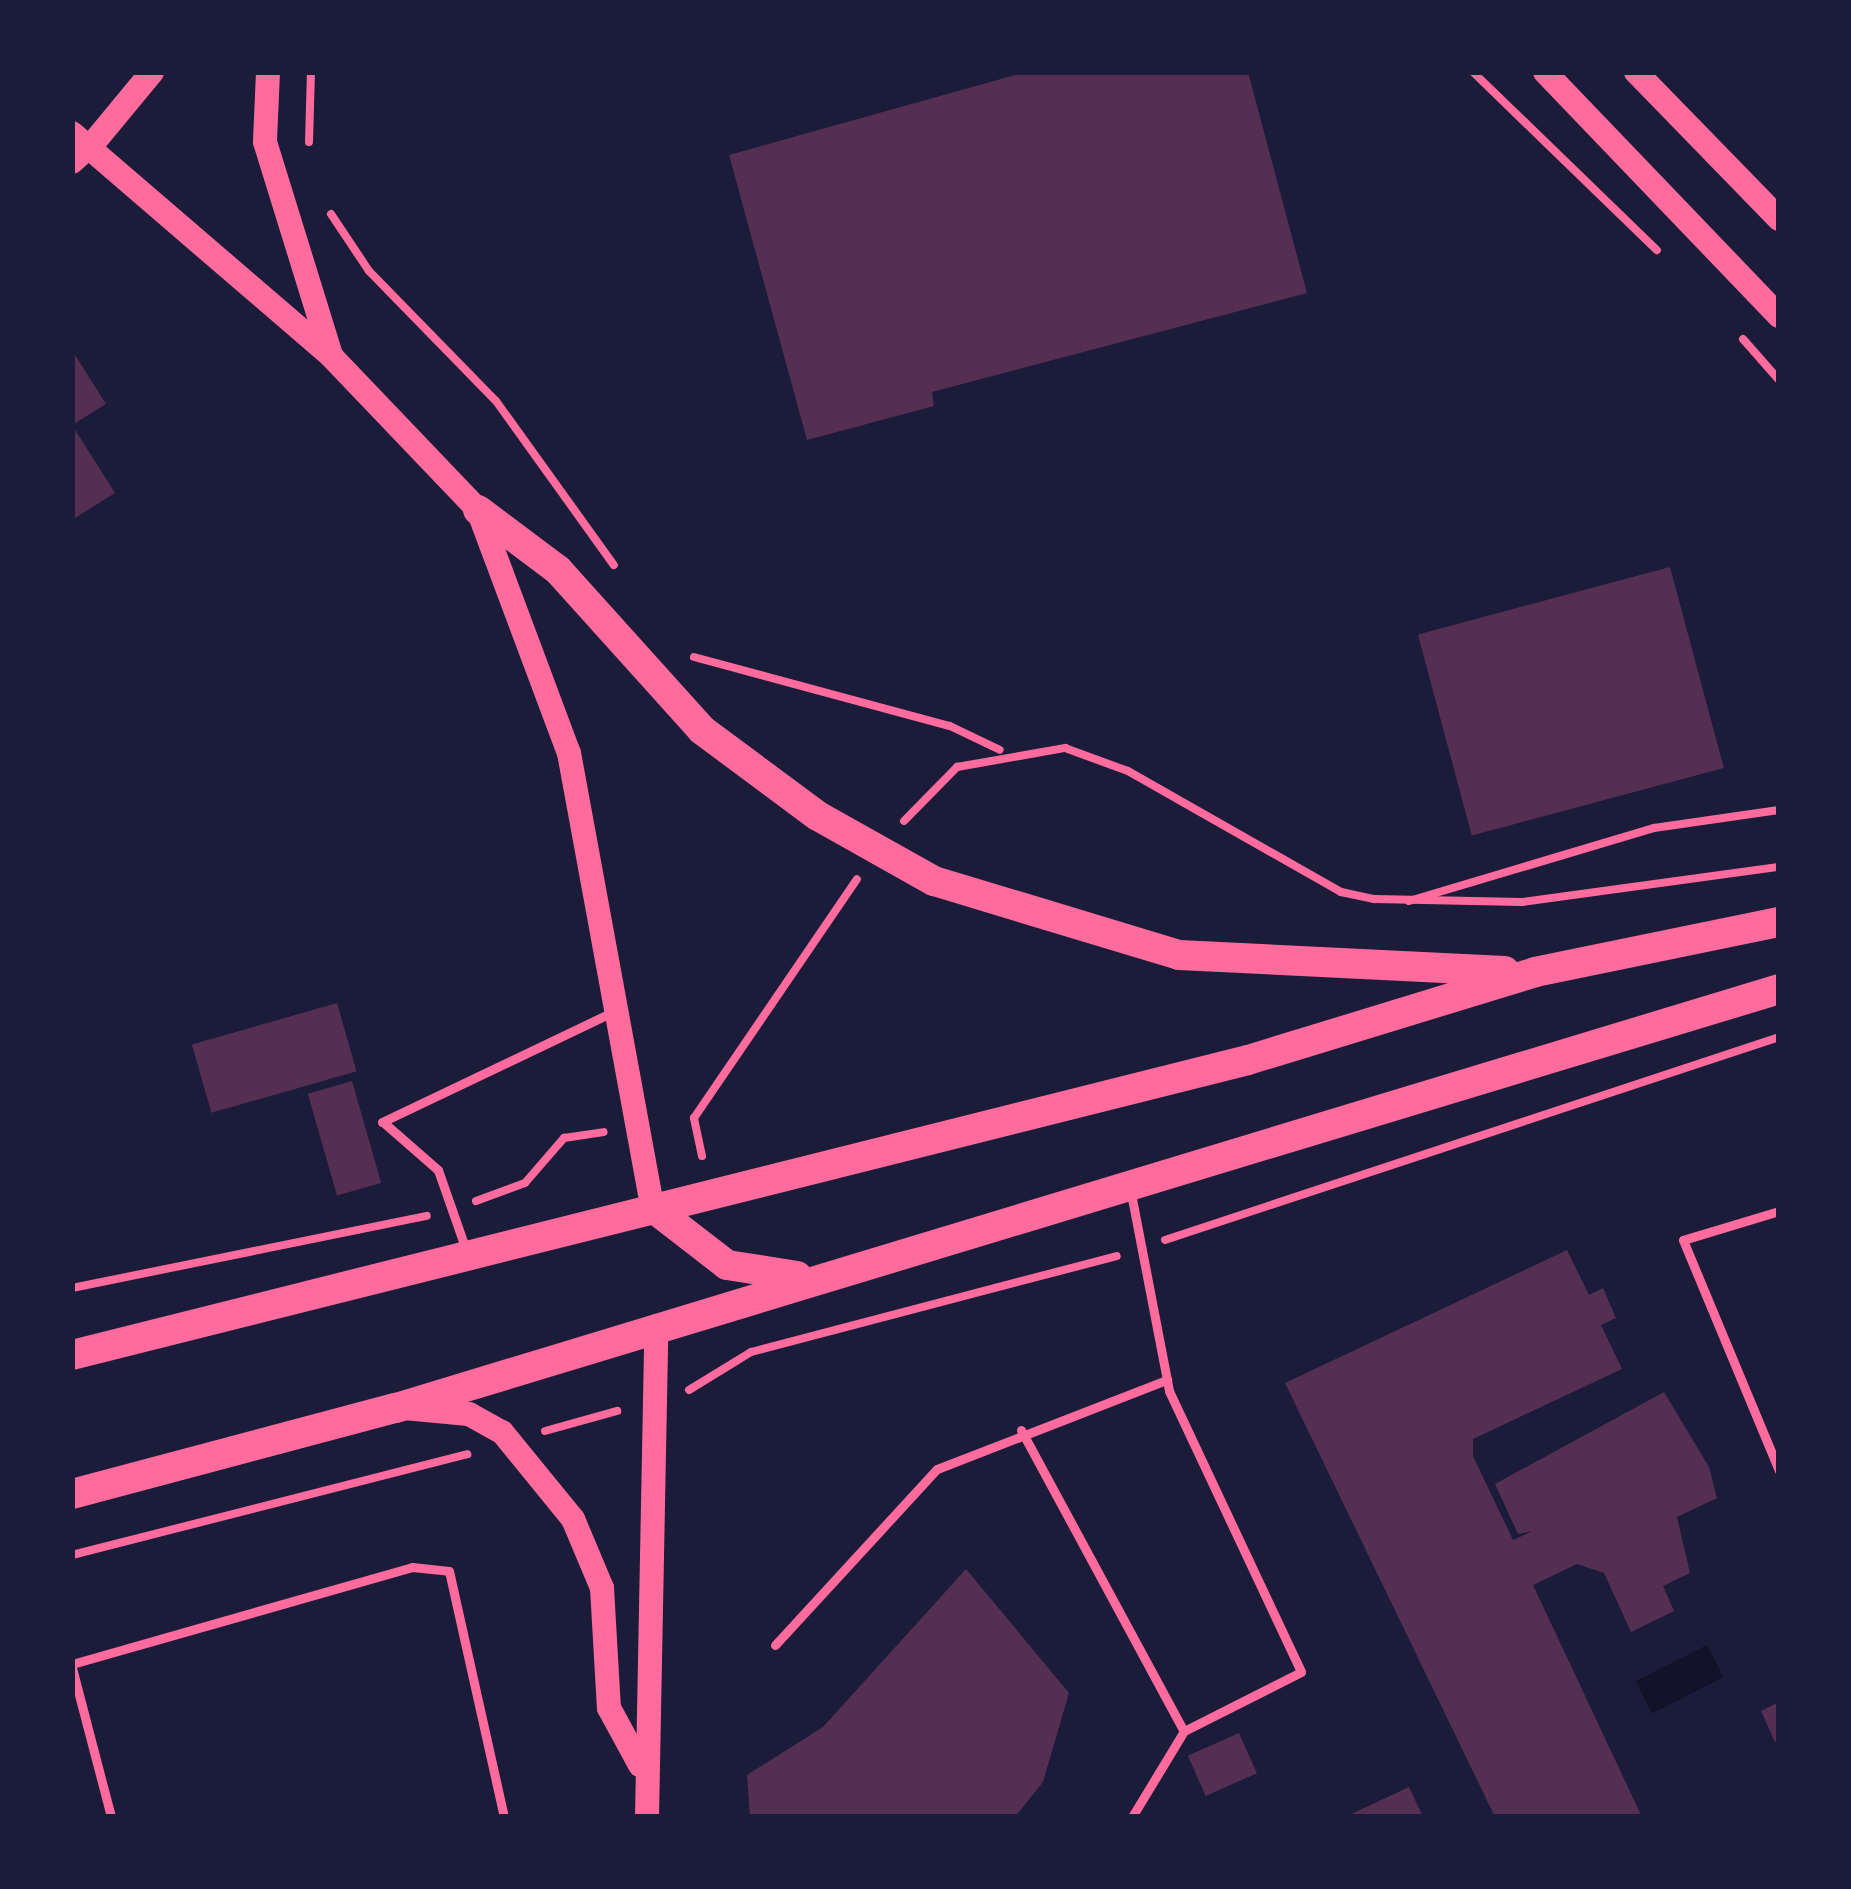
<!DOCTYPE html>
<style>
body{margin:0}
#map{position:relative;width:1851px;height:1889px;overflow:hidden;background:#1b1b3a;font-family:"Varela Round",sans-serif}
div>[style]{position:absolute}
.water>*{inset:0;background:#12122b;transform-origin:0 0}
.building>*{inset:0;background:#542f53;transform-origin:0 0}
.path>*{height:8px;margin:-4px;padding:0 4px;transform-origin:4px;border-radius:4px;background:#ff6b9d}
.service>*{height:9px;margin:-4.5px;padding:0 4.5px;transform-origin:4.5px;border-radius:4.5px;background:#ff6b9d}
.tertiary>*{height:21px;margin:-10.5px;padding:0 10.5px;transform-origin:10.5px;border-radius:10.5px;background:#ff6b9d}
.secondary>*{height:24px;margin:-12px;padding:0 12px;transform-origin:12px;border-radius:12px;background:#ff6b9d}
.primary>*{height:30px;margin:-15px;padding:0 15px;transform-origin:15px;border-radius:15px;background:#ff6b9d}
span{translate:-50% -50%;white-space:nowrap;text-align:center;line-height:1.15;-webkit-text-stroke:9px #1b1b3a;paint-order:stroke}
.frame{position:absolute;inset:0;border:75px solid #1b1b3a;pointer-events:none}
</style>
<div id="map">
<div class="water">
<i style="left:1707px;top:1645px;width:36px;height:80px;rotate:63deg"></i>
</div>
<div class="building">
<i style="clip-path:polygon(1026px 72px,1248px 72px,1307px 293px,932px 392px,934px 406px,807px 440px,729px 155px)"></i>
<i style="clip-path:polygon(72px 350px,106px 404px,72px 425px,115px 493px,72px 520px)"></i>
<i style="left:1670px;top:567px;width:208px;height:261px;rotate:75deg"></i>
<i style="left:337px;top:1003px;width:71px;height:151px;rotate:74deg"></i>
<i style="left:352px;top:1081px;width:106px;height:46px;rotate:74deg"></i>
<i style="clip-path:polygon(1567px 1250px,1589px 1295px,1603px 1288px,1616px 1318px,1601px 1325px,1622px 1369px,1473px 1439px,1473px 1456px,1513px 1540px,1533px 1531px,1518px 1534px,1495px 1484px,1664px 1392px,1709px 1467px,1717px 1498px,1677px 1517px,1690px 1573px,1663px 1586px,1674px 1611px,1631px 1632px,1604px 1573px,1577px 1564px,1533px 1585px,1642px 1817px,1495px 1817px,1285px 1383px)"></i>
<i style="clip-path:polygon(966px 1569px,1069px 1693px,1043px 1782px,1015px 1817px,750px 1817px,747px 1775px,823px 1727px)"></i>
<i style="clip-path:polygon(1779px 1702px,1779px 1740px,1775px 1742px,1761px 1711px)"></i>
<i style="left:1239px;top:1733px;width:44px;height:56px;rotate:66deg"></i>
<i style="clip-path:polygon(1409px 1787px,1423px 1817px,1345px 1817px)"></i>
</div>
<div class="path">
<i style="left:1473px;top:72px;width:256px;rotate:44.1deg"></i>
<i style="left:309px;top:142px;width:70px;rotate:-88.4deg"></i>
<i style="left:331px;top:214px;width:69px;rotate:56.3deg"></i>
<i style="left:369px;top:271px;width:182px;rotate:45.7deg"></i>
<i style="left:496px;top:401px;width:202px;rotate:54.3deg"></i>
<i style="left:1743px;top:339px;width:55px;rotate:48.7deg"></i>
<i style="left:694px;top:657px;width:265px;rotate:15.1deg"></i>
<i style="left:950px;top:726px;width:55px;rotate:25.6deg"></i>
<i style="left:904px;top:821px;width:76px;rotate:-45.5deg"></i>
<i style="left:957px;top:767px;width:110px;rotate:-10deg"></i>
<i style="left:1065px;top:748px;width:67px;rotate:20.1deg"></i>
<i style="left:1128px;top:771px;width:245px;rotate:29.6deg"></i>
<i style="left:1341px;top:892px;width:34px;rotate:12deg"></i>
<i style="left:1374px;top:899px;width:148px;rotate:1.2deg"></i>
<i style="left:1522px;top:902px;width:259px;rotate:-7.8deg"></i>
<i style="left:1409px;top:901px;width:256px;rotate:-16.6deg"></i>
<i style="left:1654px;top:828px;width:126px;rotate:-8.2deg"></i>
<i style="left:702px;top:1156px;width:39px;rotate:-102deg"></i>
<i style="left:694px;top:1118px;width:289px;rotate:-55.7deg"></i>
<i style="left:476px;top:1201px;width:52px;rotate:-20.2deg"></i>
<i style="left:525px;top:1183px;width:60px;rotate:-49.1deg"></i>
<i style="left:564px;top:1138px;width:40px;rotate:-8.5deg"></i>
<i style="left:1165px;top:1240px;width:647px;rotate:-18.29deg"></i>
<i style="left:72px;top:1288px;width:362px;rotate:-11.5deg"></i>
<i style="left:689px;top:1390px;width:73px;rotate:-31.5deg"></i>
<i style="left:751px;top:1352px;width:378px;rotate:-14.7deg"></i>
<i style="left:545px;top:1431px;width:75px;rotate:-15.5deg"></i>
<i style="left:72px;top:1555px;width:408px;rotate:-14.3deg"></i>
</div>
<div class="service">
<i style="left:382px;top:1122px;width:258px;rotate:-25.5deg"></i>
<i style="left:383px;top:1122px;width:73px;rotate:41.1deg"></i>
<i style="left:438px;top:1170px;width:88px;rotate:70.7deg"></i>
<i style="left:1130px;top:1188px;width:207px;rotate:79.1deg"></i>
<i style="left:1169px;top:1391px;width:310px;rotate:64.8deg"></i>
<i style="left:1301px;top:1672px;width:131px;rotate:153.2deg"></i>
<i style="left:1184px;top:1731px;width:100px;rotate:121.2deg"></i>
<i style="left:1779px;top:1211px;width:100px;rotate:163.2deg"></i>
<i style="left:1683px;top:1240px;width:250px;rotate:67.4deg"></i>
<i style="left:1021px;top:1430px;width:342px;rotate:61.6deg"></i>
<i style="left:775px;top:1645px;width:239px;rotate:-47.4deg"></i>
<i style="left:937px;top:1469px;width:247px;rotate:-21.2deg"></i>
<i style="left:72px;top:1664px;width:354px;rotate:-15.9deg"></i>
<i style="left:412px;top:1567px;width:37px;rotate:6deg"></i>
<i style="left:449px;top:1571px;width:252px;rotate:77.4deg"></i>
<i style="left:72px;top:1668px;width:154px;rotate:75.3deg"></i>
</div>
<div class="tertiary">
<i style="left:72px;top:163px;width:24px;rotate:-42deg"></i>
</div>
<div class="secondary">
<i style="left:268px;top:72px;width:70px;rotate:92.5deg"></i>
<i style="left:265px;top:142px;width:223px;rotate:72.8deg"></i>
<i style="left:1545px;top:72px;width:338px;rotate:46.2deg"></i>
<i style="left:1636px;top:72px;width:205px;rotate:45.8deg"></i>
<i style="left:72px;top:133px;width:343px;rotate:40.7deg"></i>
<i style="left:332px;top:357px;width:211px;rotate:46.3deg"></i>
<i style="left:478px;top:510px;width:259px;rotate:69.5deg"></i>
<i style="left:569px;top:753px;width:462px;rotate:79.6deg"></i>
<i style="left:90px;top:147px;width:97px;rotate:-50.4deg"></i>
<i style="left:404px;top:1408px;width:65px;rotate:5.3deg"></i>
<i style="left:469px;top:1414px;width:38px;rotate:29deg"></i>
<i style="left:502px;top:1432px;width:112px;rotate:50.8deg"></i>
<i style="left:573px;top:1519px;width:75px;rotate:67.2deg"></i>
<i style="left:602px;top:1588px;width:120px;rotate:86.7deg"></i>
<i style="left:609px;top:1708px;width:65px;rotate:61.5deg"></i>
<i style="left:647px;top:1817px;width:491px;rotate:-88.9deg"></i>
</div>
<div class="primary">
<i style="left:478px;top:510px;width:100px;rotate:36.9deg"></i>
<i style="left:558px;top:570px;width:215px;rotate:48deg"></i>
<i style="left:702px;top:730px;width:144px;rotate:36.6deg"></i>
<i style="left:818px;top:816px;width:133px;rotate:29.3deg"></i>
<i style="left:934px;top:881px;width:256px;rotate:16.8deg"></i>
<i style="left:1179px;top:955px;width:326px;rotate:2.8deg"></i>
<i style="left:652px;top:1207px;width:95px;rotate:37.7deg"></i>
<i style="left:727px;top:1265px;width:71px;rotate:8.9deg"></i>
<i style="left:72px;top:1355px;width:1212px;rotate:-14.08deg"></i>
<i style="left:1248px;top:1060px;width:300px;rotate:-17deg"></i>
<i style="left:1535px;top:972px;width:249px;rotate:-11.6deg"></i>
<i style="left:72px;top:1494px;width:335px;rotate:-14.9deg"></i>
<i style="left:396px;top:1408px;width:1445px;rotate:-16.85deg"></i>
</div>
<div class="frame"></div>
</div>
